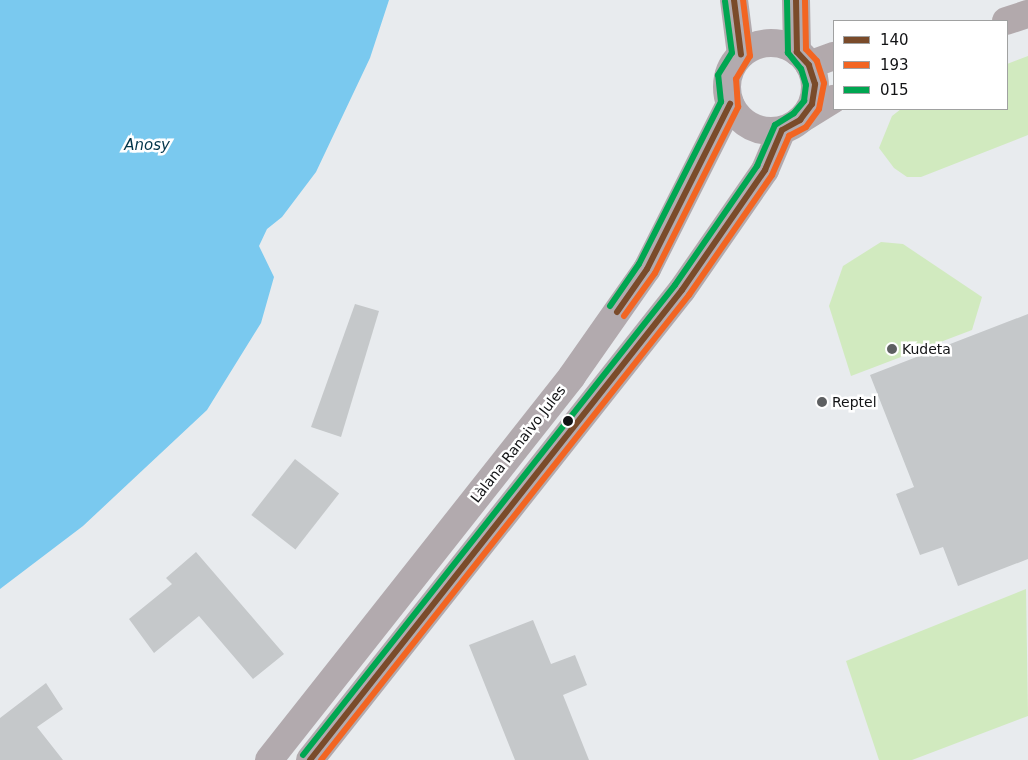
<!DOCTYPE html>
<meta charset="utf-8">
<style>
body{margin:0}
#map{position:relative;width:1028px;height:760px;overflow:hidden;background:#e8ebee;font-family:"DejaVu Sans",sans-serif}
div>[style]{position:absolute}
.green>*{inset:0;background:#d1eabf}
.water>*{inset:0;background:#7ac9ef}
.building>*{inset:0;background:#c5c8ca;transform-origin:0 0}
.minor>*{height:28px;margin:-14px;padding:0 14px;transform-origin:14px;border-radius:14px;background:#b2a9ac}
.major>*{height:28px;margin:-14px;padding:0 14px;transform-origin:14px;border-radius:14px;background:#b2aaae}
.major>.ring{margin:-14px;padding:0;box-sizing:content-box;background:none;border:28px solid #b2aaae;border-radius:50%}
.bus-1>*{height:6px;margin:-3px;padding:0 3px;transform-origin:3px;border-radius:3px;background:#7a4b2a}
.bus-2>*{height:6px;margin:-3px;padding:0 3px;transform-origin:3px;border-radius:3px;background:#f26522}
.bus-3>*{height:6px;margin:-3px;padding:0 3px;transform-origin:3px;border-radius:3px;background:#00a651}
.dots>*{width:14px;height:14px;translate:-50% -50%;box-sizing:border-box;border:2px solid #fff;border-radius:50%}
span{translate:-50% -50%;white-space:nowrap;text-align:center;line-height:1.15;-webkit-text-stroke:5px #fff;paint-order:stroke}
.poi-label{font-size:14px;color:#121315}
.left{translate:0 -50%;text-align:left}
.street-label{font-size:14px;color:#121315}
.water-label{font-size:15px;color:#02354a;font-style:italic}
.legend{position:absolute;left:833px;top:20px;width:175px;height:90px;box-sizing:border-box;background:#fff;border:1px solid #a0a1a1;margin:0;padding:6px 9px;list-style:none;font-size:15px;color:#121315}
.legend li{display:flex;align-items:center;gap:10px;height:25px}
.legend b{width:25px;border:1px solid #a0a1a1}
</style>
<div id="map">
<div class="green">
<i style="clip-path:polygon(1028px 56px,1028px 135px,921px 177px,907px 177px,894px 168px,879px 148px,892px 116px,901px 109px,1007px 109px,1007px 64px)"></i>
<i style="clip-path:polygon(881px 242px,903px 244px,982px 297px,972px 330px,851px 376px,829px 306px,843px 266px)"></i>
<i style="clip-path:polygon(1026px 589px,1028px 716px,912px 760px,879px 760px,846px 661px)"></i>
</div>
<div class="water">
<i style="clip-path:polygon(0 0,389px 0,370px 58px,316px 172px,282px 217px,267px 229px,259px 246px,274px 277px,261px 323px,207px 410px,83px 526px,0 589px)"></i>
</div>
<div class="building">
<i style="clip-path:polygon(355px 304px,379px 311px,341px 437px,311px 427px)"></i>
<i style="clip-path:polygon(1028px 314px,1028px 559px,958px 586px,943px 547px,920px 555px,896px 494px,914px 487px,870px 375px)"></i>
<i style="left:295px;top:459px;width:56px;height:71px;rotate:38deg"></i>
<i style="clip-path:polygon(196px 552px,284px 654px,253px 679px,199px 616px,154px 653px,129px 619px,172px 584px,166px 578px)"></i>
<i style="clip-path:polygon(533px 620px,551px 664px,575px 655px,587px 685px,563px 695px,589px 760px,515px 760px,469px 645px)"></i>
<i style="clip-path:polygon(46px 683px,63px 709px,37px 727px,63px 760px,0 760px,0 718px)"></i>
</div>
<div class="minor">
<i style="left:1006px;top:21px;width:23px;rotate:-18deg"></i>
<i style="left:809px;top:65px;width:27px;rotate:-20deg"></i>
<i style="left:800px;top:120px;width:40px;rotate:-32deg"></i>
</div>
<div class="major">
<i style="left:734px;top:0;width:55px;rotate:82.7deg"></i>
<i style="left:796px;top:0;width:52px;rotate:88.9deg"></i>
<i class="ring" style="left:727px;top:43px;width:60px;height:60px"></i>
<i style="left:269px;top:760px;width:489px;rotate:-51.7deg"></i>
<i style="left:572px;top:376px;width:131px;rotate:-55deg"></i>
<i style="left:647px;top:269px;width:185px;rotate:-63.3deg"></i>
<i style="left:310px;top:760px;width:599px;rotate:-51.64deg"></i>
<i style="left:682px;top:290px;width:146px;rotate:-55.3deg"></i>
<i style="left:765px;top:170px;width:43px;rotate:-67deg"></i>
</div>
<div class="bus-1">
<i style="left:734px;top:0;width:55px;rotate:82.7deg"></i>
<i style="left:617px;top:312px;width:52px;rotate:-55.1deg"></i>
<i style="left:647px;top:269px;width:185px;rotate:-63.3deg"></i>
<i style="left:310px;top:760px;width:599px;rotate:-51.64deg"></i>
<i style="left:682px;top:290px;width:146px;rotate:-55.3deg"></i>
<i style="left:765px;top:170px;width:43px;rotate:-67deg"></i>
<i style="left:782px;top:130px;width:21px;rotate:-29deg"></i>
<i style="left:800px;top:120px;width:20px;rotate:-53deg"></i>
<i style="left:812px;top:104px;width:20px;rotate:-81deg"></i>
<i style="left:815px;top:84px;width:20px;rotate:-108deg"></i>
<i style="left:809px;top:65px;width:18px;rotate:-133deg"></i>
<i style="left:797px;top:52px;width:52px;rotate:-91.1deg"></i>
</div>
<div class="bus-2">
<i style="left:624px;top:316px;width:53px;rotate:-54.2deg"></i>
<i style="left:655px;top:273px;width:186px;rotate:-63.4deg"></i>
<i style="left:738px;top:107px;width:28px;rotate:-94deg"></i>
<i style="left:736px;top:79px;width:27px;rotate:-59deg"></i>
<i style="left:750px;top:56px;width:56px;rotate:-97.1deg"></i>
<i style="left:321px;top:760px;width:593px;rotate:-51.64deg"></i>
<i style="left:689px;top:295px;width:146px;rotate:-55.3deg"></i>
<i style="left:772px;top:175px;width:43px;rotate:-66.4deg"></i>
<i style="left:789px;top:136px;width:19px;rotate:-28deg"></i>
<i style="left:806px;top:127px;width:22px;rotate:-54deg"></i>
<i style="left:819px;top:109px;width:26px;rotate:-79deg"></i>
<i style="left:824px;top:83px;width:23px;rotate:-108deg"></i>
<i style="left:817px;top:61px;width:16px;rotate:-133deg"></i>
<i style="left:806px;top:49px;width:49px;rotate:-91.2deg"></i>
</div>
<div class="bus-3">
<i style="left:610px;top:306px;width:51px;rotate:-55.4deg"></i>
<i style="left:639px;top:264px;width:182px;rotate:-63.2deg"></i>
<i style="left:721px;top:102px;width:27px;rotate:-96deg"></i>
<i style="left:718px;top:75px;width:26px;rotate:-58deg"></i>
<i style="left:732px;top:53px;width:52px;rotate:-97.7deg"></i>
<i style="left:303px;top:755px;width:599px;rotate:-51.64deg"></i>
<i style="left:675px;top:285px;width:145px;rotate:-55.4deg"></i>
<i style="left:757px;top:166px;width:45px;rotate:-66.3deg"></i>
<i style="left:775px;top:125px;width:22px;rotate:-32deg"></i>
<i style="left:794px;top:113px;width:16px;rotate:-50deg"></i>
<i style="left:804px;top:101px;width:16px;rotate:-83deg"></i>
<i style="left:806px;top:85px;width:17px;rotate:-107deg"></i>
<i style="left:801px;top:69px;width:21px;rotate:-129deg"></i>
<i style="left:788px;top:53px;width:53px;rotate:-91.1deg"></i>
</div>
<div class="dots">
<i style="left:892px;top:349px;background:#5d5f61"></i>
<i style="left:822px;top:402px;background:#5d5f61"></i>
<i style="left:568px;top:421px;background:#121315"></i>
</div>
<div class="poi-label">
<span class="left" style="left:902px;top:349px">Kudeta</span>
<span class="left" style="left:832px;top:402px">Reptel</span>
</div>
<div class="street-label">
<span style="left:518px;top:444px;rotate:-52deg">Làlana Ranaivo Jules</span>
</div>
<div class="water-label">
<span style="left:147px;top:146px">Anosy</span>
</div>
<ul class="legend">
<li><b style="height:6px;background:#7a4b2a"></b>140</li>
<li><b style="height:6px;background:#f26522"></b>193</li>
<li><b style="height:6px;background:#00a651"></b>015</li>
</ul>
</div>
